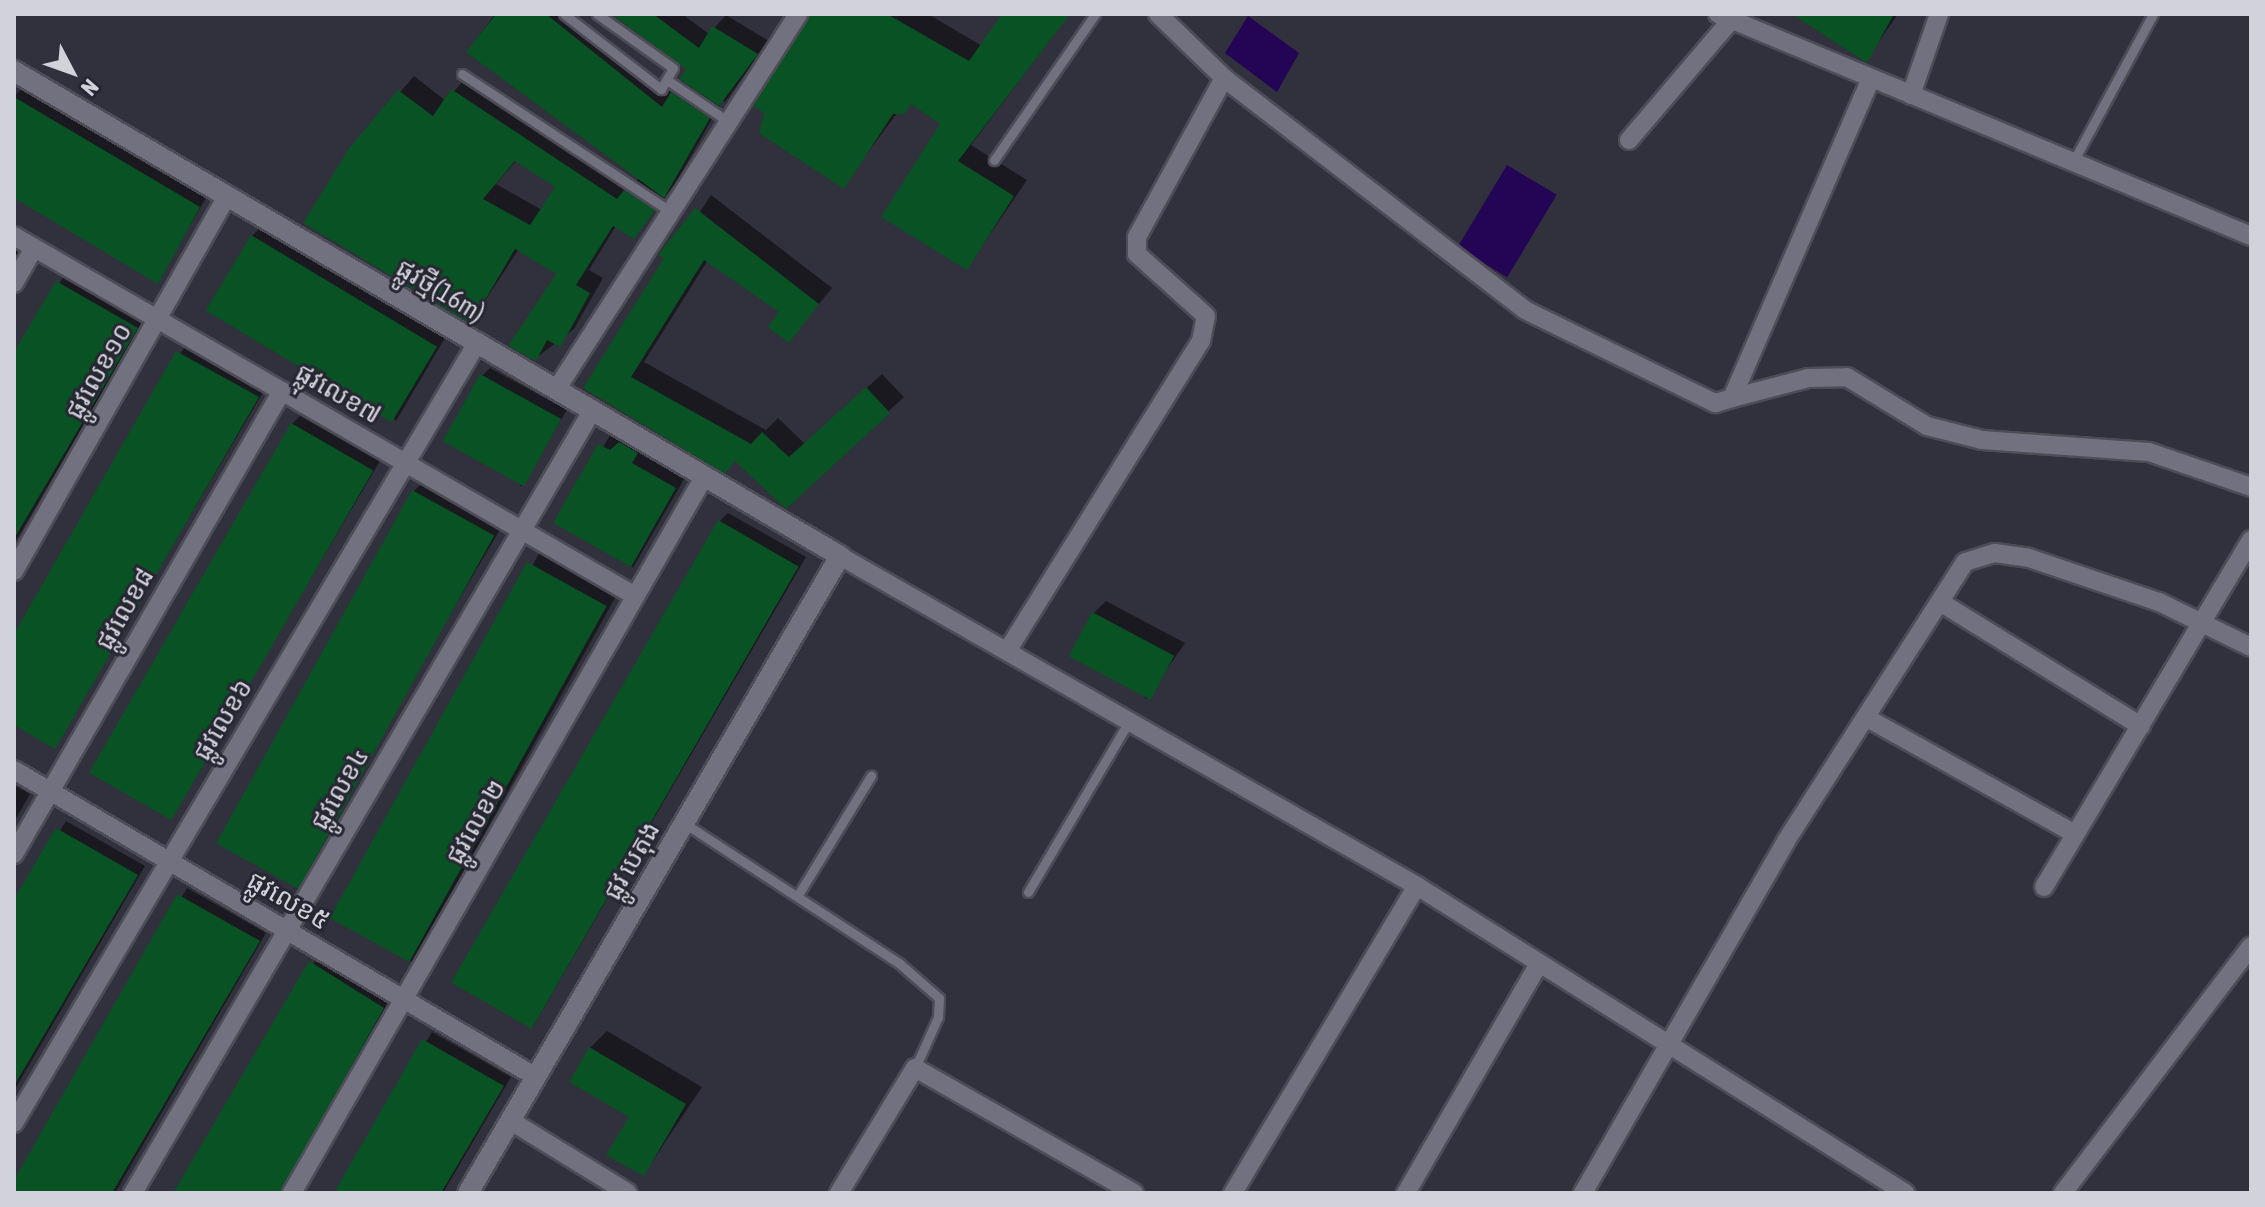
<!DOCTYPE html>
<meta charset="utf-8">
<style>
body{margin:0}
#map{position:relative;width:2265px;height:1207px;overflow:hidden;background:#31303d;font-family:"Asap Condensed","Noto Sans Khmer",sans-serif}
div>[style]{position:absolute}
.water>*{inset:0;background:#230455;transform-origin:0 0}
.shadow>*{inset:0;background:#0007;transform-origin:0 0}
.building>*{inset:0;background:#085223;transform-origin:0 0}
.roads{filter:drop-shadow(2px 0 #4d4c57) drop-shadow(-2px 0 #4d4c57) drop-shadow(0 2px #4d4c57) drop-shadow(0 -2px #4d4c57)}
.lane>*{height:9px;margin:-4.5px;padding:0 4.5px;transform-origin:4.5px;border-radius:4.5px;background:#727180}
.street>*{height:18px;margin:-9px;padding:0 9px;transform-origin:9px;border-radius:9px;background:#727180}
.secondary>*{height:20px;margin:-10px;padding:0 10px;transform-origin:10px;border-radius:10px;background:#727180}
span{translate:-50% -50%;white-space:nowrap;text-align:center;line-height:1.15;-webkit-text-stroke:6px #272633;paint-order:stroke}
.street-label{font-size:26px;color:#d2d2da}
.frame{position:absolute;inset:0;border:16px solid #d2d2da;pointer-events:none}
.north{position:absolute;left:32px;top:32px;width:80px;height:80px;-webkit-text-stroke:6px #272633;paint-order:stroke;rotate:131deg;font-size:22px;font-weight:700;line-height:32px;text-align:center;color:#d2d2da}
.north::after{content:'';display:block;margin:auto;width:28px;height:36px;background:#d2d2da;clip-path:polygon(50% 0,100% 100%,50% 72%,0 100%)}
</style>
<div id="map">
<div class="water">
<i style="clip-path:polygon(1248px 16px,1299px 53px,1277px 92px,1225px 53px)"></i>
<i style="left:1507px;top:165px;width:58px;height:96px;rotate:31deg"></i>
</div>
<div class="shadow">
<i style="clip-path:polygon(evenodd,495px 14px,572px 14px,673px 94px,688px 69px,615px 14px,682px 14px,709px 34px,726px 15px,769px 41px,725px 102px,705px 91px,720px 105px,675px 184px,633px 236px,616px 226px,589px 270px,603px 278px,574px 329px,536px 358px,510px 345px,559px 274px,519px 249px,471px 322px,352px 148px,414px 76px,446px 101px,467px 76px,632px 184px,639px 178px,468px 51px,495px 14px,517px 160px,557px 187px,542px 210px,496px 184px,517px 160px)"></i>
<i style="clip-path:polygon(820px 14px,928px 14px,982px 46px,1005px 14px,1069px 14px,971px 145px,1027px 180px,967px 268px,942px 124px,913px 103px,898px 112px,843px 186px)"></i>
<i style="clip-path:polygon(1796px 14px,1898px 14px,1866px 60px)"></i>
<i style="clip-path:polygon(22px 89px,206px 198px,157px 281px,14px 196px,14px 96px)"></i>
<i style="clip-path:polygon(711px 195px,832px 288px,789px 340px,782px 312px,708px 260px,644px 362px,766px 430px,778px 418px,805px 444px,882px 374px,904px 397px,786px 506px,736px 460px,725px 471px,586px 387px)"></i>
<i style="clip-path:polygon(260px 228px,445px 338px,396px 421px,252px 236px)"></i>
<i style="clip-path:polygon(14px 241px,23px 246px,14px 262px)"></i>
<i style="clip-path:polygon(65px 274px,145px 320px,14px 544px,14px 358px)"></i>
<i style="clip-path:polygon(186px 344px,265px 389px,54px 746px,14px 723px,14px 638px)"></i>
<i style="clip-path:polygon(490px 368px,567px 410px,521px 487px,482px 376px)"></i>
<i style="clip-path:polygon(300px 416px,380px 461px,169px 818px,292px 424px)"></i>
<i style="left:612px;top:432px;width:86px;height:107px;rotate:30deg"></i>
<i style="clip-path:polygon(422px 483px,501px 528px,290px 885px,414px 491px)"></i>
<i style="clip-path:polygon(728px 513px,806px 557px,532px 1028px,720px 521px)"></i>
<i style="left:541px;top:550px;width:88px;height:423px;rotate:29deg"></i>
<i style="clip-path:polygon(1106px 601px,1185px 643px,1146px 699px,1094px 613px)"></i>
<i style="clip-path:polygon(14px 785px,30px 794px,14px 822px)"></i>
<i style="clip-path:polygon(66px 821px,145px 866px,14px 1091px,14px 905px)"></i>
<i style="clip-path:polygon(187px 888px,266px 933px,115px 1193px,14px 1193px)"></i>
<i style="clip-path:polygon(319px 954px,391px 1000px,281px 1193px,177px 1193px)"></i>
<i style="clip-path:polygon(607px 1031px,702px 1087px,644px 1174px,631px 1116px,590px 1048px)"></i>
<i style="clip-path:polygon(432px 1032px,511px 1077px,443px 1193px,336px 1193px)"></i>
</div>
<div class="building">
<i style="clip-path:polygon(496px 14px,546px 14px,662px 107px,671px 92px,710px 118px,664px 198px,466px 52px)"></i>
<i style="clip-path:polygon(611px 14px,653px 14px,699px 48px,712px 26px,758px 54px,719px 106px,679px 79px,686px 69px,677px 62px)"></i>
<i style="clip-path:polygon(810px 14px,887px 14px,969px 61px,1002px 14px,1070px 14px,958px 161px,1014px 196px,967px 270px,881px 217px,940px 124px,911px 104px,905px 114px,893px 114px,844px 189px,759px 133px,764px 113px,753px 106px)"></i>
<i style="clip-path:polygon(1792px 14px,1894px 14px,1867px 63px)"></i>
<i style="clip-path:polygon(evenodd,451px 89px,617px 199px,624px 190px,655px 210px,634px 239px,613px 226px,576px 285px,590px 293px,570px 330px,560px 347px,547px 340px,536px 361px,508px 346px,556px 274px,515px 249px,471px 324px,303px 223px,350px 147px,398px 90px,433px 116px,451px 89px,515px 161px,555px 187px,530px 225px,483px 199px,515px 161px)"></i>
<i style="clip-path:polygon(14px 97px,200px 207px,158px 284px,14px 198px)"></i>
<i style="clip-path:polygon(695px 208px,819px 304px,789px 343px,768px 327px,779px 312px,704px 260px,631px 377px,751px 444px,762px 432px,789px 457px,866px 387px,890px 413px,786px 509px,735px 461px,725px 474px,583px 388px,664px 258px,658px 255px)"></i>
<i style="left:251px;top:235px;width:217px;height:88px;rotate:31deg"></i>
<i style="clip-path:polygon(56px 281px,138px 328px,14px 539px,14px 352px)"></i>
<i style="clip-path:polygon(176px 351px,259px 397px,55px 749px,14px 725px,14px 634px)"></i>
<i style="left:480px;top:374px;width:93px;height:77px;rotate:29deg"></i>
<i style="left:291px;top:423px;width:95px;height:404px;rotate:30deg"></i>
<i style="clip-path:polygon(619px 442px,638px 453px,632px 463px,676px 488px,631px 567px,553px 523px,598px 444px,610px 450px)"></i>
<i style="left:412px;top:490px;width:94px;height:404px;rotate:29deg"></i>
<i style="left:718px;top:520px;width:93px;height:534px;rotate:30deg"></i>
<i style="left:527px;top:562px;width:91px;height:407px;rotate:29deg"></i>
<i style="left:1092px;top:612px;width:93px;height:50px;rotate:28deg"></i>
<i style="clip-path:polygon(56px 828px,138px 875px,14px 1086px,14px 899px)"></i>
<i style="clip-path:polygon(177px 894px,260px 941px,112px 1193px,14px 1193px,14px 1180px)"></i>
<i style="clip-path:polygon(309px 961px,384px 1008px,280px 1193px,173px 1193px)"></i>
<i style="clip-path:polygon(422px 1039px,504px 1086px,441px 1193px,334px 1193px)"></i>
<i style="clip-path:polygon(589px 1047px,686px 1104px,644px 1176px,606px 1155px,629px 1117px,569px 1082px)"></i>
</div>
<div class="roads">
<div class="lane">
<i style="left:564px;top:14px;width:123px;rotate:37.7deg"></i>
<i style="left:661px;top:89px;width:24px;rotate:-60deg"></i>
<i style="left:673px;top:68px;width:93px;rotate:-144.6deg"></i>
<i style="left:462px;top:74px;width:250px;rotate:33.4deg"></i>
<i style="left:667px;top:80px;width:75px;rotate:34.1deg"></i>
<i style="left:994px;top:160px;width:178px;rotate:-55.3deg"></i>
<i style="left:2073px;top:162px;width:168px;rotate:-61.6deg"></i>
<i style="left:684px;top:823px;width:258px;rotate:33.1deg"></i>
<i style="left:900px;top:964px;width:52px;rotate:41.1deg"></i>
<i style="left:939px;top:998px;width:19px;rotate:93deg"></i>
<i style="left:938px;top:1017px;width:56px;rotate:114.3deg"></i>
<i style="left:1028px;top:892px;width:199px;rotate:-59.4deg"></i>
<i style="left:798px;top:895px;width:140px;rotate:-58.5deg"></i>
</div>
<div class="street">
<i style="left:1158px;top:14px;width:92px;rotate:44.1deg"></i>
<i style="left:1224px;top:78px;width:380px;rotate:37.6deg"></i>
<i style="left:1525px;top:310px;width:212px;rotate:26.1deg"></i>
<i style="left:1715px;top:403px;width:18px;rotate:-16deg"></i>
<i style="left:1732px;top:398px;width:348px;rotate:-66.5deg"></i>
<i style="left:1718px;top:14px;width:577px;rotate:22.61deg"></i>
<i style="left:1911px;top:95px;width:86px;rotate:-70.9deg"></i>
<i style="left:1629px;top:140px;width:157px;rotate:-49.6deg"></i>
<i style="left:14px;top:236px;width:718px;rotate:30.1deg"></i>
<i style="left:14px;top:283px;width:40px;rotate:-60.3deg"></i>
<i style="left:556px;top:390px;width:447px;rotate:-57.2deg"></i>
<i style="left:1732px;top:398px;width:79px;rotate:-14.7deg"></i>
<i style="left:1808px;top:378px;width:39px;rotate:-1deg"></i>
<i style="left:1847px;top:377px;width:94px;rotate:31.5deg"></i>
<i style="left:1927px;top:426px;width:57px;rotate:14.3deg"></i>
<i style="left:1982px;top:440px;width:167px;rotate:4.1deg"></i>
<i style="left:2149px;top:452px;width:108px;rotate:18.9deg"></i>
<i style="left:840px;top:556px;width:665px;rotate:29.77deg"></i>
<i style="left:1417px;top:886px;width:577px;rotate:32.17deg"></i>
<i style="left:14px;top:571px;width:431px;rotate:-60.4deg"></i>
<i style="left:1940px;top:602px;width:236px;rotate:31.7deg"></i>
<i style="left:1009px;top:648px;width:362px;rotate:-58deg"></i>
<i style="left:1201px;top:341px;width:25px;rotate:-79deg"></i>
<i style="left:1206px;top:316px;width:93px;rotate:-138.1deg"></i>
<i style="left:1137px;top:254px;width:17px;rotate:-90deg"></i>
<i style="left:1137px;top:237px;width:181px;rotate:-61.3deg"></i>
<i style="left:1867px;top:718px;width:237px;rotate:29.1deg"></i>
<i style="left:14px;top:770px;width:606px;rotate:30.46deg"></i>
<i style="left:14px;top:854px;width:535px;rotate:-59.94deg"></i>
<i style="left:2044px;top:887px;width:404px;rotate:-59.2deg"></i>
<i style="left:511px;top:1121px;width:137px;rotate:31.6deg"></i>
<i style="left:14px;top:1123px;width:907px;rotate:-59.31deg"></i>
<i style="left:133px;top:1193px;width:907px;rotate:-59.59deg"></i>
<i style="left:292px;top:1193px;width:826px;rotate:-60.08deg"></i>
<i style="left:839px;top:1193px;width:146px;rotate:-58.7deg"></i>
<i style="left:915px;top:1068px;width:252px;rotate:29.7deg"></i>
<i style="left:1233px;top:1193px;width:358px;rotate:-59.1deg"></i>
<i style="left:1406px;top:1193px;width:263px;rotate:-59.9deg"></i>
<i style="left:1583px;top:1193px;width:406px;rotate:-60deg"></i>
<i style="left:1786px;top:841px;width:331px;rotate:-57.3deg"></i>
<i style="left:1965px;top:562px;width:31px;rotate:-17deg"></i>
<i style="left:1995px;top:553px;width:34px;rotate:8deg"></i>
<i style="left:2029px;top:558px;width:137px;rotate:18.7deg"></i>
<i style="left:2159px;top:602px;width:102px;rotate:26.1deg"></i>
<i style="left:2063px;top:1193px;width:310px;rotate:-52.7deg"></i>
</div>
<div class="secondary">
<i style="left:14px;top:71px;width:958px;rotate:30.42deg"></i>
<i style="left:840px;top:556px;width:738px;rotate:120.28deg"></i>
</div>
</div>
<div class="street-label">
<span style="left:440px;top:291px;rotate:31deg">ផ្លូវថ្មី(16m)</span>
<span style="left:99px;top:371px;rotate:-60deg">ផ្លូវលេខ១០</span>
<span style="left:338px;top:394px;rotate:30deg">ផ្លុវលេខ៧</span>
<span style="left:125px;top:609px;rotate:-60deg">ផ្លូវលេខ៨</span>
<span style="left:223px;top:720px;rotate:-59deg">ផ្លូវលេខ៦</span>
<span style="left:340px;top:789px;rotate:-60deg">ផ្លូវលេខ៤</span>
<span style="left:476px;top:822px;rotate:-60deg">ផ្លូវលេខ២</span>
<span style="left:632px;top:861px;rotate:-60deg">ផ្លូវ បេតុង</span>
<span style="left:288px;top:901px;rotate:30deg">ផ្លូវលេខ៥</span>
</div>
<div class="frame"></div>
<div class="north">N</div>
</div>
